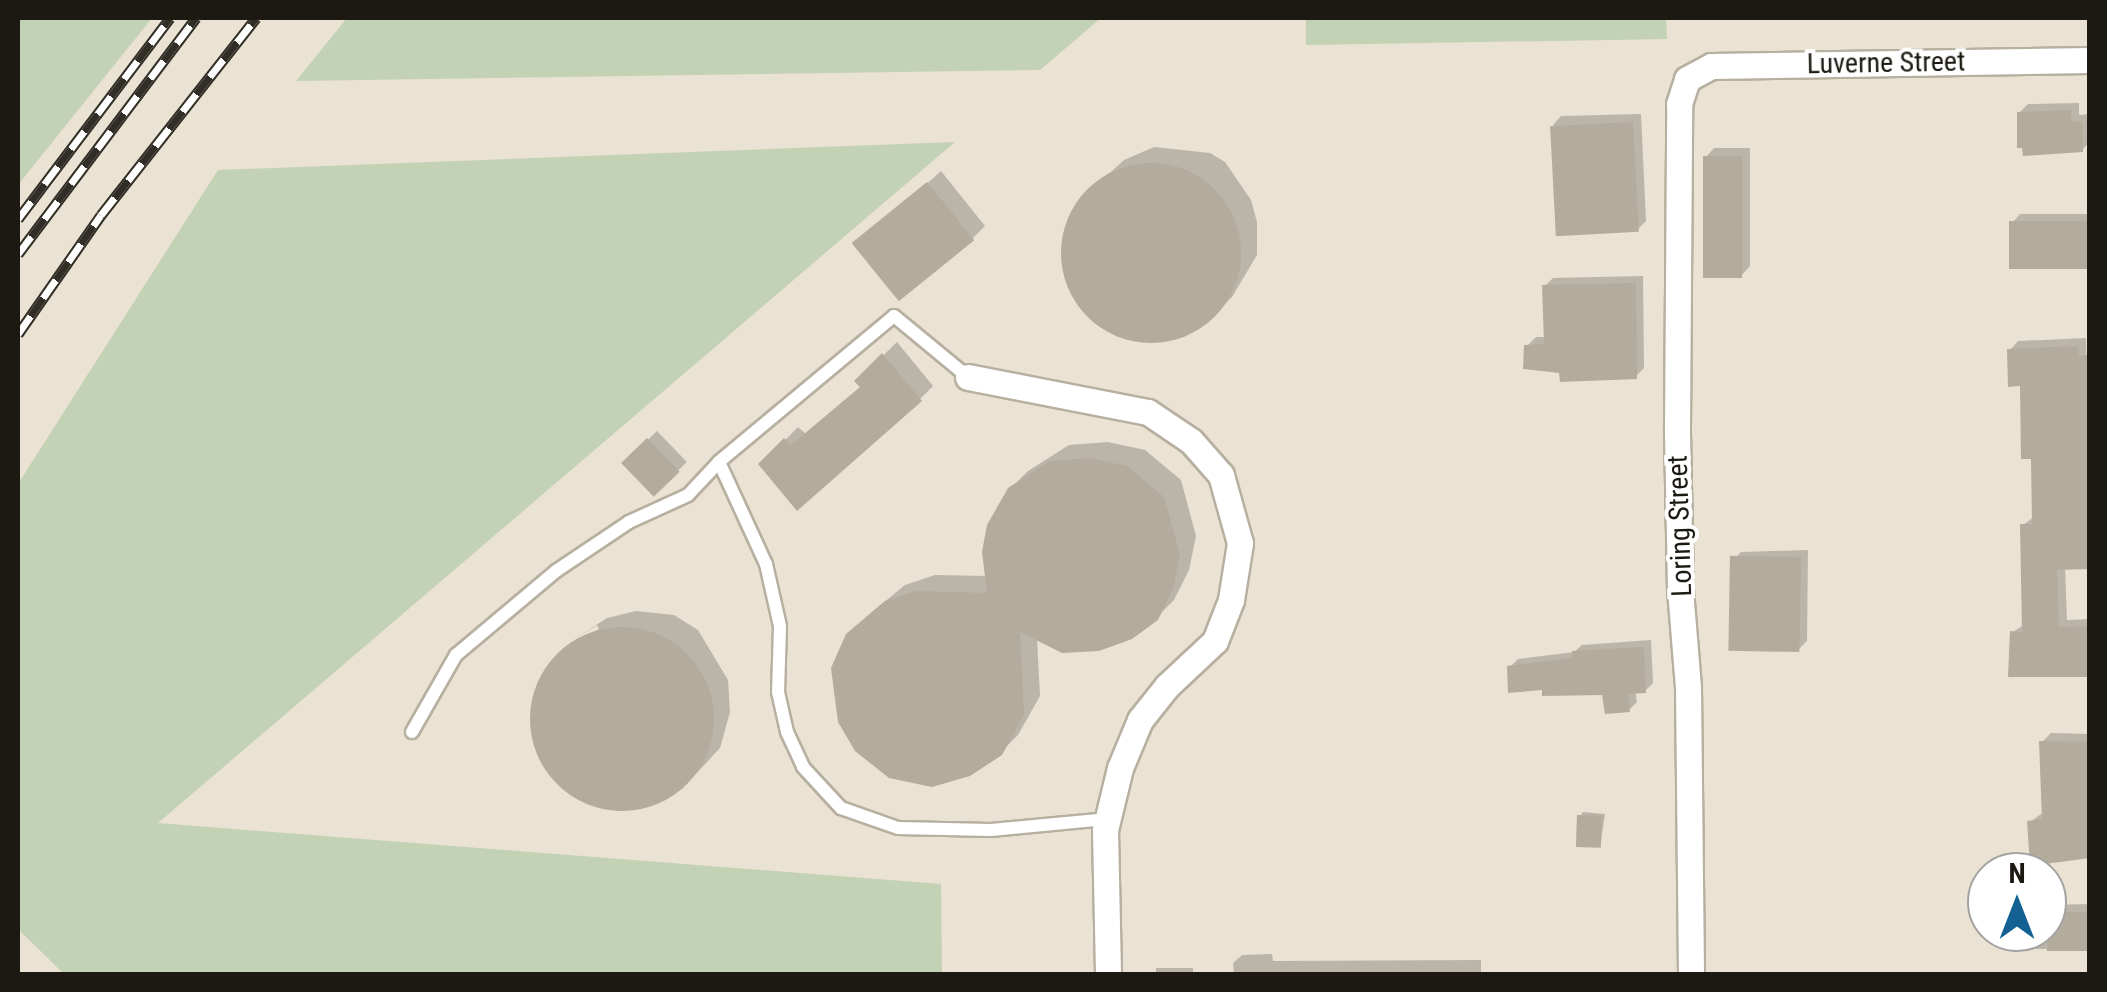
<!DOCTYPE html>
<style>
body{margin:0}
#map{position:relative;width:2107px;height:992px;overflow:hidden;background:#eae2d2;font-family:"Roboto Condensed",sans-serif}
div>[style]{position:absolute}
.green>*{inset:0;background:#c3d1b5}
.shadow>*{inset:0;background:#0003;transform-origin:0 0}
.building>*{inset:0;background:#b3ab9c;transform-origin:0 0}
.round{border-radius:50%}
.roads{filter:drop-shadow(2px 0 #b7afa0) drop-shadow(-2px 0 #b7afa0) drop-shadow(0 2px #b7afa0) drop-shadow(0 -2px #b7afa0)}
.service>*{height:12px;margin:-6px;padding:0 6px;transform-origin:6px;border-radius:6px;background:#fff}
.minor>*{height:25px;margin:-12.5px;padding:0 12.5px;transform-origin:12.5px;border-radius:12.5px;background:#fff}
.rail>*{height:11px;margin-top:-5.5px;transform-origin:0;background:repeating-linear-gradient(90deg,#fff 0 22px,#312e27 0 44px);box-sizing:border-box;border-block:2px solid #312e27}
span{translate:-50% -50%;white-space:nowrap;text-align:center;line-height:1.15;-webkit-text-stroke:8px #fff;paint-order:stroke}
.street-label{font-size:28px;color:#1c1913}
.frame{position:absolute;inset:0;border:20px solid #1c1913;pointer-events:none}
.north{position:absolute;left:1967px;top:852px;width:100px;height:100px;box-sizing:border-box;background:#fff;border:2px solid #a4a3a1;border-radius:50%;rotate:0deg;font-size:28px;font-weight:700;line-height:40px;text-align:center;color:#1c1913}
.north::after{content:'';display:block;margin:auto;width:35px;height:45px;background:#136193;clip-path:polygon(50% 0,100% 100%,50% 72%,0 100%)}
</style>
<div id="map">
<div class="green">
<i style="clip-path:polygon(18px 18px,152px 18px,18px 185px)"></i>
<i style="clip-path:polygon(347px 18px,1101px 18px,1040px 70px,296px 81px)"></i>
<i style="clip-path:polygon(1306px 18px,1666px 18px,1667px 39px,1306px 45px)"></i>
<i style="clip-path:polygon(955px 142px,158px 823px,941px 884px,942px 974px,64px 974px,18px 929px,18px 484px,218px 170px)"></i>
</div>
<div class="shadow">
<i style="clip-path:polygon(2079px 103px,2079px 115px,2090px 114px,2090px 142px,2082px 150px,2019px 113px,2028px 104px)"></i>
<i style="clip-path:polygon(1641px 114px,1646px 221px,1637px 230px,1553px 125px,1561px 116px)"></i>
<i style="clip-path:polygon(1154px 147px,1210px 153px,1225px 162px,1251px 200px,1257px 222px,1257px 255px,1232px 297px,1214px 315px,1185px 333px,1153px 342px,1120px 336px,1095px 322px,1076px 300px,1064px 271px,1064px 240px,1087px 194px,1124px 160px)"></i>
<i style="clip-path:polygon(1714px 148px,1750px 148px,1750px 266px,1742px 275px,1706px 157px)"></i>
<i style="clip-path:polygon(941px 171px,985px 226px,972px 239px,871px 234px)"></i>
<i style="clip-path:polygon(2020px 214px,2090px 214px,2090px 264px,2012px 223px)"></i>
<i style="clip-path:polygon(1643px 276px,1644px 368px,1635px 377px,1562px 370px,1527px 346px,1536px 337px,1546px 337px,1545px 286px,1553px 278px)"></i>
<i style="clip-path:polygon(2086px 338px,2090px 567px,2065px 567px,2067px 620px,2090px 619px,2089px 675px,2013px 632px,2025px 624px,2023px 525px,2035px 516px,2033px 457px,2022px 384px,2010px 350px,2018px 341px)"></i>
<i style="clip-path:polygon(897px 342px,933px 386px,920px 399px,762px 464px,798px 427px,806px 434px,863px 386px,857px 381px)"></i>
<i style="left:657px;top:431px;width:43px;height:46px;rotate:46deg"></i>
<i style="clip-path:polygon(1108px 442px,1145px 450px,1181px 480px,1196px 536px,1189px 570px,1174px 600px,1156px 618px,1037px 638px,1040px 696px,1018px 735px,1000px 753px,841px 721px,833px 668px,866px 617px,905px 585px,935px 575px,987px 576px,1010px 489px,1028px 471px,1069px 445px)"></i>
<i style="clip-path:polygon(1808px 550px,1807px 641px,1798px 650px,1732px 561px,1741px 552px)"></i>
<i style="clip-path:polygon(636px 611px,674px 615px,698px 630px,728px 680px,730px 712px,720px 748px,682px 789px,649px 804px,618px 811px,568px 791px,541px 758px,533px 727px,534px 695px,553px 659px,599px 629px,597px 625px,571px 641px,607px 618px)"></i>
<i style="clip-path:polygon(1651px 640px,1653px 683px,1645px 691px,1635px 691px,1637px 702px,1629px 710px,1604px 693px,1544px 687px,1510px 667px,1518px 659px,1574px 652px,1582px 645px)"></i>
<i style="clip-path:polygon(2051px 733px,2090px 734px,2090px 855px,2030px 822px,2044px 812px,2042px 742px)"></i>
<i style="clip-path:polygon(1583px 812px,1605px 814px,1600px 847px,1580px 816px)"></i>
<i style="clip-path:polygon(2090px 904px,2090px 949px,2024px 949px,2024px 932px,2047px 932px,2047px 905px)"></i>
<i style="clip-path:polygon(1272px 954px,1273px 961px,1481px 960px,1481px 974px,1234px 974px,1233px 963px,1242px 955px)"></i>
<i style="left:1156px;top:968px;width:37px;height:8px"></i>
<i style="left:1904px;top:972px;width:42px;height:4px"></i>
</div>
<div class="building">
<i style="clip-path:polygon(2071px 110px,2071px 122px,2082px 122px,2083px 152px,2023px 156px,2022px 148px,2017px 148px,2017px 112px)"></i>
<i style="left:1633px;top:122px;width:110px;height:83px;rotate:87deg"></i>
<i style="left:1703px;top:156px;width:39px;height:122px"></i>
<i class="round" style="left:1061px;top:163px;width:180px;height:180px"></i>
<i style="left:927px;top:182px;width:75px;height:97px;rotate:51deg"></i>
<i style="left:2088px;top:221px;width:48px;height:79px;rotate:90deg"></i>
<i style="clip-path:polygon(1636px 283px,1637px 379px,1560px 382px,1559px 373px,1523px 369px,1524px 345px,1544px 344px,1542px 285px)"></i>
<i style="clip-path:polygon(2078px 346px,2079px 356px,2087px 355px,2090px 569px,2057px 570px,2059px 627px,2090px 626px,2090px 677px,2008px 677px,2010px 631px,2022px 632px,2020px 524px,2032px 524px,2031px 459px,2021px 459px,2020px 386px,2008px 387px,2007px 349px)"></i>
<i style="clip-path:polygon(882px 353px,922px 401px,797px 511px,758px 464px,784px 438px,791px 445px,860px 387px,854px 381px)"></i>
<i style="left:647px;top:438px;width:47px;height:36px;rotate:46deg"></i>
<i style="clip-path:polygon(1090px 458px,1127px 466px,1164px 497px,1180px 555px,1173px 589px,1158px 620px,1132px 639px,1099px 651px,1062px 653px,1020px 632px,1024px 715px,1002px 755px,970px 776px,932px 787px,889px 778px,855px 751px,838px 722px,831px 668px,846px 634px,885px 601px,916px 591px,987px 593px,982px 552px,987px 525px,1008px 488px,1050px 461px)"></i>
<i style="left:1801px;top:557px;width:95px;height:71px;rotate:91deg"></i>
<i class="round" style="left:530px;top:627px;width:184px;height:184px"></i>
<i style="clip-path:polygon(1644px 647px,1646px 693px,1628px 694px,1630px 712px,1605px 714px,1602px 695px,1542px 696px,1542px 690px,1508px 693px,1507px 666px,1572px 658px,1572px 651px)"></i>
<i style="clip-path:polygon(2039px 741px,2090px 742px,2090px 858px,2030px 866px,2027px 821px,2042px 819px)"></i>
<i style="left:1577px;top:815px;width:25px;height:32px;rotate:2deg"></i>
<i style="left:2047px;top:912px;width:43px;height:39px"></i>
</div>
<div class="roads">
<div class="service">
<i style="left:968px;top:377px;width:96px;rotate:-140.5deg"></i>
<i style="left:894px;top:316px;width:228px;rotate:140.2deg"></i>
<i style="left:719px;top:462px;width:112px;rotate:65.3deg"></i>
<i style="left:766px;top:564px;width:64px;rotate:77.3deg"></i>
<i style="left:780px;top:626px;width:66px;rotate:91.7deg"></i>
<i style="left:778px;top:692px;width:41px;rotate:77.3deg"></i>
<i style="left:787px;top:732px;width:38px;rotate:65deg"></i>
<i style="left:803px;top:767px;width:56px;rotate:47.2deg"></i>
<i style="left:841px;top:808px;width:60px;rotate:19.3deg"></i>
<i style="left:898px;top:828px;width:93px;rotate:1.2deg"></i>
<i style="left:991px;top:830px;width:118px;rotate:-5.4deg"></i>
<i style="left:412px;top:732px;width:89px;rotate:-60.3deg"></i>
<i style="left:456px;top:655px;width:131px;rotate:-40deg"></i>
<i style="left:556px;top:571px;width:88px;rotate:-33.9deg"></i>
<i style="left:629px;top:522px;width:65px;rotate:-24.6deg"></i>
<i style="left:688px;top:495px;width:45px;rotate:-46.8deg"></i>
</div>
<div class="minor">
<i style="left:968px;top:377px;width:183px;rotate:11deg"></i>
<i style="left:1148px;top:412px;width:52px;rotate:34deg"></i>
<i style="left:1191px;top:441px;width:45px;rotate:48.6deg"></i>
<i style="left:1221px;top:475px;width:71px;rotate:74.4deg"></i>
<i style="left:1240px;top:543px;width:58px;rotate:99deg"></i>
<i style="left:1231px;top:600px;width:44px;rotate:111.3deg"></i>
<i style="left:1215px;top:641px;width:66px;rotate:136.8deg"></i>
<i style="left:1167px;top:686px;width:43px;rotate:128.5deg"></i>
<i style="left:1140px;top:720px;width:52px;rotate:112.6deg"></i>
<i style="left:1120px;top:768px;width:64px;rotate:103.6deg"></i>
<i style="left:1105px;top:830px;width:144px;rotate:88.8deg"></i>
<i style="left:1691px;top:974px;width:287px;rotate:-90.6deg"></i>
<i style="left:1688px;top:687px;width:98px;rotate:-94.7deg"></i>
<i style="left:1680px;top:589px;width:161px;rotate:-91.1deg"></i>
<i style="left:1677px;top:428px;width:324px;rotate:-89.6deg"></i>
<i style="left:1679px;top:104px;width:26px;rotate:-72deg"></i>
<i style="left:1687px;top:79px;width:27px;rotate:-28deg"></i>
<i style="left:1711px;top:66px;width:379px;rotate:-0.9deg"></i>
</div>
</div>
<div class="rail">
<i style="left:18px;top:219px;width:252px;rotate:-52.9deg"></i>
<i style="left:18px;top:254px;width:296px;rotate:-53deg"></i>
<i style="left:18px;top:334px;width:145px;rotate:-55.1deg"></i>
<i style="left:101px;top:215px;width:251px;rotate:-51.8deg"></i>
</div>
<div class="street-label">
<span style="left:1886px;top:63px;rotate:-1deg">Luverne Street</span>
<span style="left:1680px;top:526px;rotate:-92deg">Loring Street</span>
</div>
<div class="frame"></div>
<div class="north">N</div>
</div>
